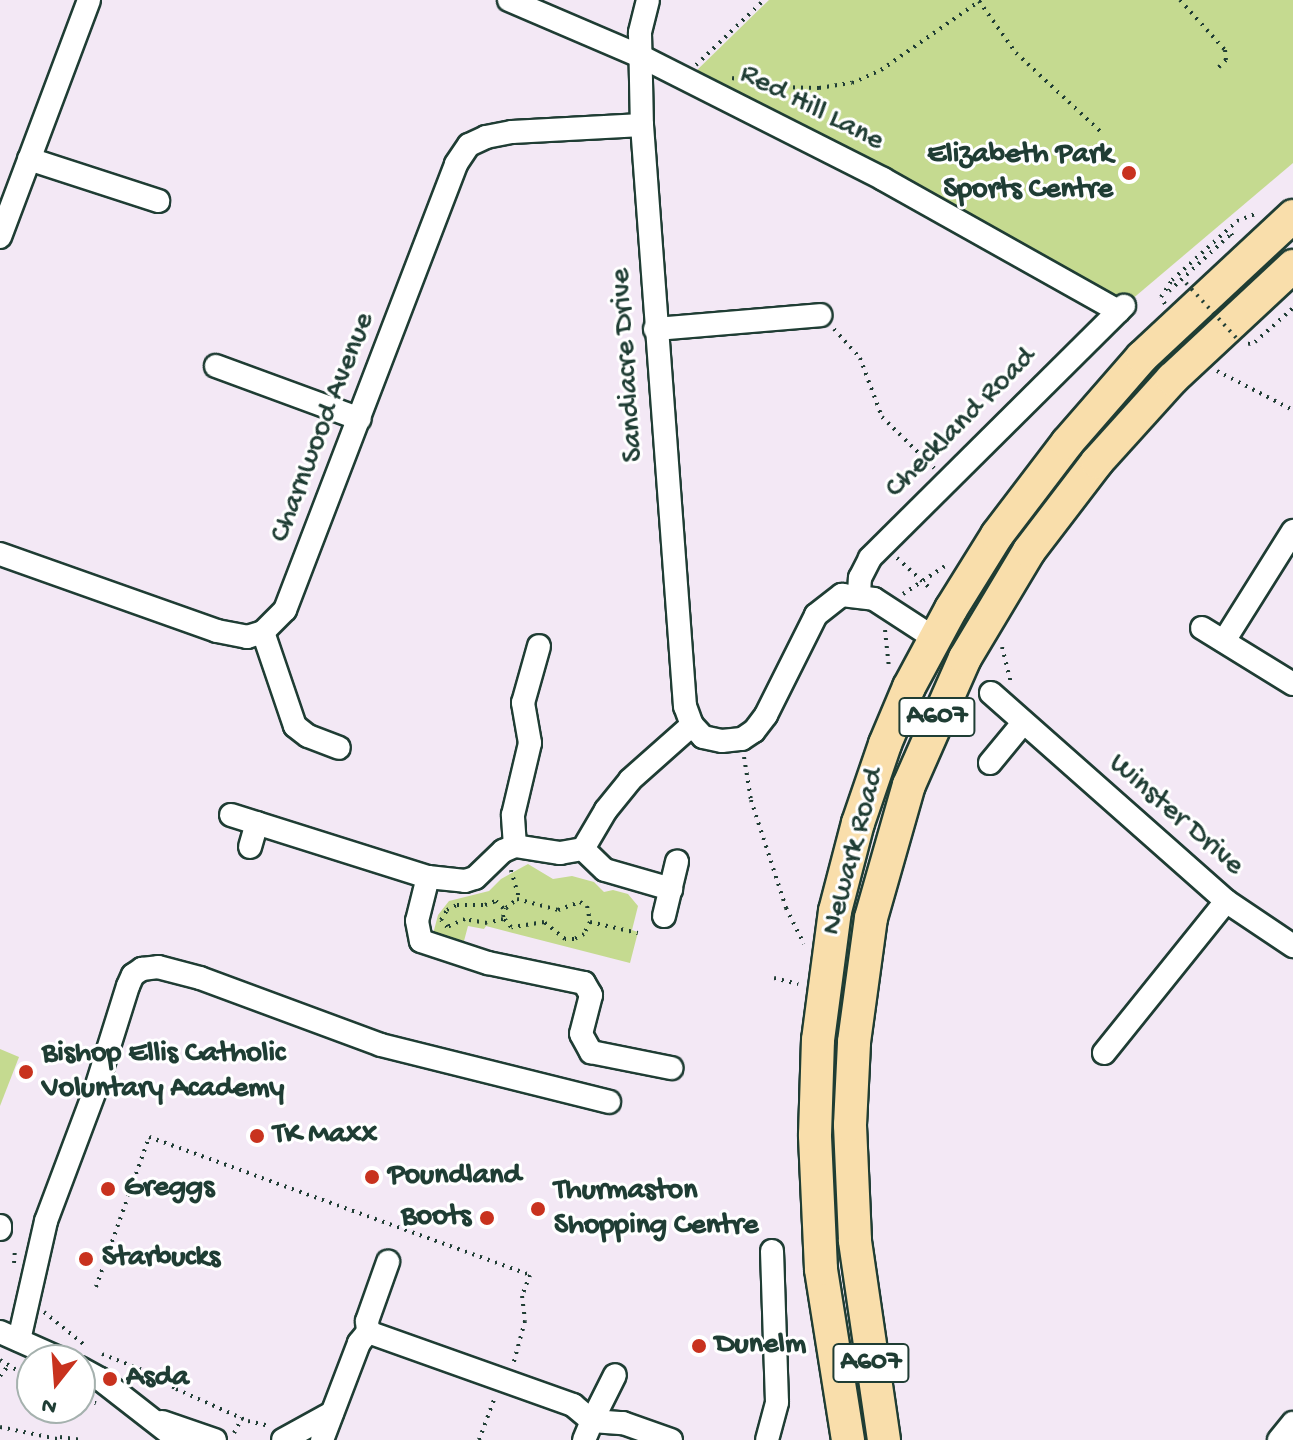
<!DOCTYPE html>
<style>
body{margin:0}
#map{position:relative;width:1293px;height:1440px;overflow:hidden;background:#f3e8f5;font-family:"Gochi Hand",sans-serif}
div>[style]{position:absolute}
.green>*{inset:0;background:#c5da90}
.path>*{height:4px;margin-top:-2px;transform-origin:0;background:repeating-linear-gradient(90deg,#1f3d34 0 2px,transparent 0 8px)}
.roads{filter:drop-shadow(2px 0 #1f3d34) drop-shadow(-2px 0 #1f3d34) drop-shadow(0 2px #1f3d34) drop-shadow(0 -2px #1f3d34)}
.minor>*{height:22px;margin:-11px;padding:0 11px;transform-origin:11px;border-radius:11px;background:#fff}
.highway>*{height:32px;margin:-16px;padding:0 16px;transform-origin:16px;border-radius:16px;background:#f9deab}
.path-bridge>*{height:4px;margin-top:-2px;transform-origin:0;background:repeating-linear-gradient(90deg,#1f3d34 0 2px,transparent 0 8px)}
.dots>*{width:22px;height:22px;translate:-50% -50%;box-sizing:border-box;border:4px solid #fff;border-radius:50%}
span{translate:-50% -50%;white-space:nowrap;text-align:center;line-height:1.15;-webkit-text-stroke:6px #fff;paint-order:stroke}
.shield-label span{padding:2px 6px;background:#fff;border:2px solid;border-radius:6px;-webkit-text-stroke-width:0}
.shield-label{font-size:28px;color:#1f3d34;font-weight:700}
.street-label{font-size:30px;color:#1f3d34}
.poi-label{font-size:30px;color:#1f3d34;font-weight:700}
.right{translate:-100% -50%;text-align:right}
.left{translate:0 -50%;text-align:left}
.north{position:absolute;left:16px;top:1344px;width:80px;height:80px;box-sizing:border-box;background:#fff;border:2px solid #a5b1ae;border-radius:50%;rotate:197deg;font-size:22px;font-weight:700;line-height:32px;text-align:center;color:#1f3d34}
.north::after{content:'';display:block;margin:auto;width:28px;height:36px;background:#c8321e;clip-path:polygon(50% 0,100% 100%,50% 72%,0 100%)}
</style>
<div id="map">
<div class="green">
<i style="clip-path:polygon(769px 0,1293px 0,1293px 163px,1124px 306px,694px 73px)"></i>
<i style="clip-path:polygon(528px 864px,553px 879px,572px 876px,594px 882px,604px 892px,613px 890px,628px 894px,638px 906px,632px 930px,638px 932px,630px 963px,486px 926px,484px 929px,468px 926px,464px 941px,433px 934px,438px 915px,449px 901px,489px 891px,501px 879px)"></i>
<i style="clip-path:polygon(0 1049px,19px 1057px,0 1106px)"></i>
</div>
<div class="path">
<i style="left:1180px;top:0;width:67px;rotate:48deg"></i>
<i style="left:1225px;top:50px;width:10px;rotate:84deg"></i>
<i style="left:1226px;top:60px;width:13px;rotate:135deg"></i>
<i style="left:979px;top:1px;width:64px;rotate:54.6deg"></i>
<i style="left:1016px;top:53px;width:117px;rotate:42.9deg"></i>
<i style="left:696px;top:65px;width:94px;rotate:-43.7deg"></i>
<i style="left:732px;top:78px;width:46px;rotate:11.3deg"></i>
<i style="left:777px;top:87px;width:42px;rotate:1.4deg"></i>
<i style="left:819px;top:88px;width:33px;rotate:-9deg"></i>
<i style="left:852px;top:83px;width:32px;rotate:-24deg"></i>
<i style="left:881px;top:70px;width:122px;rotate:-35deg"></i>
<i style="left:1169px;top:291px;width:84px;rotate:-42.6deg"></i>
<i style="left:1231px;top:234px;width:6px;rotate:51deg"></i>
<i style="left:1165px;top:304px;width:8px;rotate:-120deg"></i>
<i style="left:1161px;top:297px;width:20px;rotate:-57deg"></i>
<i style="left:1172px;top:280px;width:88px;rotate:-42.2deg"></i>
<i style="left:1237px;top:221px;width:22px;rotate:-21deg"></i>
<i style="left:834px;top:329px;width:39px;rotate:48deg"></i>
<i style="left:860px;top:358px;width:63px;rotate:69.6deg"></i>
<i style="left:882px;top:417px;width:73px;rotate:44.4deg"></i>
<i style="left:1248px;top:344px;width:7px;rotate:-16deg"></i>
<i style="left:1255px;top:342px;width:51px;rotate:-41.8deg"></i>
<i style="left:1217px;top:371px;width:85px;rotate:27.2deg"></i>
<i style="left:897px;top:558px;width:47px;rotate:42.4deg"></i>
<i style="left:903px;top:594px;width:50px;rotate:-33.7deg"></i>
<i style="left:885px;top:630px;width:38px;rotate:84deg"></i>
<i style="left:1002px;top:647px;width:38px;rotate:76deg"></i>
<i style="left:744px;top:757px;width:44px;rotate:80.8deg"></i>
<i style="left:751px;top:800px;width:114px;rotate:72deg"></i>
<i style="left:786px;top:908px;width:40px;rotate:63.4deg"></i>
<i style="left:511px;top:870px;width:29px;rotate:74deg"></i>
<i style="left:517px;top:899px;width:42px;rotate:15deg"></i>
<i style="left:558px;top:910px;width:23px;rotate:-20deg"></i>
<i style="left:580px;top:902px;width:8px;rotate:30deg"></i>
<i style="left:587px;top:906px;width:16px;rotate:79deg"></i>
<i style="left:590px;top:922px;width:13px;rotate:117deg"></i>
<i style="left:584px;top:934px;width:11px;rotate:153deg"></i>
<i style="left:574px;top:939px;width:9px;rotate:180deg"></i>
<i style="left:565px;top:939px;width:27px;rotate:-141deg"></i>
<i style="left:544px;top:922px;width:33px;rotate:171deg"></i>
<i style="left:511px;top:927px;width:13px;rotate:-129deg"></i>
<i style="left:503px;top:917px;width:9px;rotate:-72deg"></i>
<i style="left:506px;top:908px;width:14px;rotate:-39deg"></i>
<i style="left:503px;top:919px;width:16px;rotate:166deg"></i>
<i style="left:487px;top:923px;width:22px;rotate:-170deg"></i>
<i style="left:465px;top:919px;width:20px;rotate:156deg"></i>
<i style="left:447px;top:927px;width:9px;rotate:-131deg"></i>
<i style="left:441px;top:920px;width:12px;rotate:-59deg"></i>
<i style="left:447px;top:910px;width:11px;rotate:-27deg"></i>
<i style="left:457px;top:905px;width:28px"></i>
<i style="left:485px;top:905px;width:12px;rotate:-20deg"></i>
<i style="left:496px;top:901px;width:13px;rotate:45deg"></i>
<i style="left:590px;top:922px;width:49px;rotate:12.9deg"></i>
<i style="left:774px;top:978px;width:25px;rotate:14deg"></i>
<i style="left:14px;top:1263px;width:14px;rotate:-86deg"></i>
<i style="left:96px;top:1287px;width:159px;rotate:-70.5deg"></i>
<i style="left:149px;top:1137px;width:405px;rotate:19.9deg"></i>
<i style="left:530px;top:1275px;width:22px;rotate:111deg"></i>
<i style="left:522px;top:1296px;width:25px;rotate:83deg"></i>
<i style="left:525px;top:1321px;width:46px;rotate:105.3deg"></i>
<i style="left:44px;top:1312px;width:55px;rotate:39.1deg"></i>
<i style="left:102px;top:1354px;width:62px;rotate:21.6deg"></i>
<i style="left:160px;top:1377px;width:20px;rotate:37deg"></i>
<i style="left:176px;top:1389px;width:79px;rotate:24deg"></i>
<i style="left:248px;top:1421px;width:22px;rotate:13deg"></i>
<i style="left:0;top:1360px;width:37px;rotate:31deg"></i>
<i style="left:0;top:1376px;width:14px;rotate:-51deg"></i>
<i style="left:80px;top:1397px;width:17px;rotate:21deg"></i>
<i style="left:0;top:1427px;width:63px;rotate:11.8deg"></i>
<i style="left:234px;top:1433px;width:17px;rotate:-62deg"></i>
<i style="left:60px;top:1437px;width:22px;rotate:8deg"></i>
<i style="left:479px;top:1440px;width:46px;rotate:-69.6deg"></i>
</div>
<div class="roads">
<div class="minor">
<i style="left:509px;top:0;width:145px;rotate:23.2deg"></i>
<i style="left:642px;top:57px;width:270px;rotate:26.8deg"></i>
<i style="left:883px;top:179px;width:270px;rotate:29.3deg"></i>
<i style="left:648px;top:0;width:34px;rotate:104deg"></i>
<i style="left:640px;top:33px;width:92px;rotate:88.8deg"></i>
<i style="left:642px;top:125px;width:583px;rotate:85.77deg"></i>
<i style="left:685px;top:706px;width:20px;rotate:70deg"></i>
<i style="left:692px;top:725px;width:16px;rotate:47deg"></i>
<i style="left:703px;top:737px;width:19px;rotate:12deg"></i>
<i style="left:722px;top:741px;width:20px;rotate:-6deg"></i>
<i style="left:742px;top:739px;width:14px;rotate:-34deg"></i>
<i style="left:754px;top:731px;width:20px;rotate:-53deg"></i>
<i style="left:766px;top:715px;width:112px;rotate:-63.4deg"></i>
<i style="left:816px;top:615px;width:33px;rotate:-38deg"></i>
<i style="left:842px;top:595px;width:32px;rotate:7deg"></i>
<i style="left:874px;top:599px;width:72px;rotate:33deg"></i>
<i style="left:29px;top:159px;width:136px;rotate:18deg"></i>
<i style="left:0;top:237px;width:253px;rotate:-69.4deg"></i>
<i style="left:655px;top:329px;width:166px;rotate:-4.8deg"></i>
<i style="left:216px;top:366px;width:153px;rotate:20.2deg"></i>
<i style="left:0;top:554px;width:230px;rotate:19.5deg"></i>
<i style="left:217px;top:631px;width:31px;rotate:11deg"></i>
<i style="left:247px;top:637px;width:17px;rotate:-17deg"></i>
<i style="left:263px;top:632px;width:31px;rotate:-45deg"></i>
<i style="left:285px;top:610px;width:478px;rotate:-69deg"></i>
<i style="left:456px;top:164px;width:23px;rotate:-56deg"></i>
<i style="left:469px;top:145px;width:19px;rotate:-25deg"></i>
<i style="left:486px;top:137px;width:26px;rotate:-11deg"></i>
<i style="left:512px;top:132px;width:130px;rotate:-3.1deg"></i>
<i style="left:859px;top:595px;width:17px;rotate:-87deg"></i>
<i style="left:860px;top:578px;width:22px;rotate:-63deg"></i>
<i style="left:870px;top:558px;width:358px;rotate:-44.8deg"></i>
<i style="left:1202px;top:628px;width:107px;rotate:31.6deg"></i>
<i style="left:263px;top:632px;width:99px;rotate:71.2deg"></i>
<i style="left:295px;top:726px;width:16px;rotate:38deg"></i>
<i style="left:308px;top:736px;width:33px;rotate:21deg"></i>
<i style="left:1224px;top:641px;width:130px;rotate:-57.9deg"></i>
<i style="left:991px;top:693px;width:314px;rotate:41.5deg"></i>
<i style="left:1226px;top:901px;width:81px;rotate:33.9deg"></i>
<i style="left:990px;top:763px;width:52px;rotate:-50.5deg"></i>
<i style="left:231px;top:815px;width:207px;rotate:17.5deg"></i>
<i style="left:428px;top:877px;width:37px;rotate:6deg"></i>
<i style="left:465px;top:881px;width:10px;rotate:-17deg"></i>
<i style="left:475px;top:878px;width:39px;rotate:-44deg"></i>
<i style="left:503px;top:851px;width:13px;rotate:-23deg"></i>
<i style="left:515px;top:846px;width:46px;rotate:8.8deg"></i>
<i style="left:560px;top:853px;width:23px;rotate:-10deg"></i>
<i style="left:583px;top:849px;width:45px;rotate:-59.5deg"></i>
<i style="left:606px;top:810px;width:38px;rotate:-51deg"></i>
<i style="left:630px;top:780px;width:83px;rotate:-41.6deg"></i>
<i style="left:515px;top:846px;width:31px;rotate:-94deg"></i>
<i style="left:513px;top:815px;width:74px;rotate:-76.7deg"></i>
<i style="left:530px;top:743px;width:41px;rotate:-99.9deg"></i>
<i style="left:523px;top:703px;width:59px;rotate:-74.3deg"></i>
<i style="left:250px;top:847px;width:25px;rotate:-74deg"></i>
<i style="left:583px;top:849px;width:30px;rotate:44deg"></i>
<i style="left:605px;top:870px;width:69px;rotate:16.1deg"></i>
<i style="left:428px;top:877px;width:45px;rotate:104deg"></i>
<i style="left:417px;top:921px;width:20px;rotate:79deg"></i>
<i style="left:421px;top:941px;width:71px;rotate:18.2deg"></i>
<i style="left:488px;top:963px;width:98px;rotate:11.8deg"></i>
<i style="left:584px;top:983px;width:14px;rotate:60deg"></i>
<i style="left:591px;top:995px;width:40px;rotate:104.4deg"></i>
<i style="left:581px;top:1034px;width:21px;rotate:61deg"></i>
<i style="left:591px;top:1052px;width:82px;rotate:11.3deg"></i>
<i style="left:664px;top:916px;width:56px;rotate:-76.5deg"></i>
<i style="left:1104px;top:1053px;width:195px;rotate:-51.2deg"></i>
<i style="left:0;top:1226px;width:3px;rotate:90deg"></i>
<i style="left:0;top:1332px;width:69px;rotate:24deg"></i>
<i style="left:368px;top:1332px;width:218px;rotate:19.6deg"></i>
<i style="left:573px;top:1405px;width:25px;rotate:40deg"></i>
<i style="left:592px;top:1421px;width:51px;rotate:-63.4deg"></i>
<i style="left:19px;top:1340px;width:122px;rotate:-77.2deg"></i>
<i style="left:46px;top:1221px;width:142px;rotate:-69.4deg"></i>
<i style="left:96px;top:1088px;width:107px;rotate:-72.6deg"></i>
<i style="left:128px;top:986px;width:12px;rotate:-66deg"></i>
<i style="left:133px;top:975px;width:11px;rotate:-34deg"></i>
<i style="left:142px;top:969px;width:16px;rotate:-7deg"></i>
<i style="left:158px;top:967px;width:43px;rotate:14.7deg"></i>
<i style="left:200px;top:978px;width:193px;rotate:20.3deg"></i>
<i style="left:381px;top:1045px;width:235px;rotate:14deg"></i>
<i style="left:80px;top:1368px;width:23px;rotate:29deg"></i>
<i style="left:100px;top:1379px;width:99px;rotate:38deg"></i>
<i style="left:162px;top:1422px;width:56px;rotate:18.8deg"></i>
<i style="left:283px;top:1440px;width:56px;rotate:-28.9deg"></i>
<i style="left:322px;top:1440px;width:104px;rotate:-69.1deg"></i>
<i style="left:359px;top:1343px;width:14px;rotate:-51deg"></i>
<i style="left:368px;top:1332px;width:11px;rotate:-95deg"></i>
<i style="left:367px;top:1321px;width:63px;rotate:-70.4deg"></i>
<i style="left:584px;top:1440px;width:21px;rotate:-67deg"></i>
<i style="left:592px;top:1421px;width:31px;rotate:4deg"></i>
<i style="left:623px;top:1423px;width:51px;rotate:19.5deg"></i>
<i style="left:767px;top:1440px;width:39px;rotate:-75deg"></i>
<i style="left:777px;top:1402px;width:151px;rotate:-91.9deg"></i>
<i style="left:1279px;top:1440px;width:22px;rotate:-51deg"></i>
</div>
<div class="highway">
<i style="left:848px;top:1440px;width:173px;rotate:-99deg"></i>
<i style="left:821px;top:1269px;width:134px;rotate:-92.6deg"></i>
<i style="left:815px;top:1135px;width:95px;rotate:-88.2deg"></i>
<i style="left:818px;top:1040px;width:130px;rotate:-82.5deg"></i>
<i style="left:835px;top:911px;width:91px;rotate:-75.4deg"></i>
<i style="left:858px;top:823px;width:83px;rotate:-71.1deg"></i>
<i style="left:885px;top:744px;width:62px;rotate:-67.2deg"></i>
<i style="left:909px;top:687px;width:89px;rotate:-61.7deg"></i>
<i style="left:951px;top:609px;width:87px;rotate:-58.1deg"></i>
<i style="left:997px;top:535px;width:116px;rotate:-52.7deg"></i>
<i style="left:1067px;top:443px;width:114px;rotate:-48.9deg"></i>
<i style="left:1142px;top:357px;width:207px;rotate:-43deg"></i>
<i style="left:884px;top:1440px;width:202px;rotate:-98.3deg"></i>
<i style="left:855px;top:1240px;width:115px;rotate:-92.5deg"></i>
<i style="left:850px;top:1125px;width:83px;rotate:-87.2deg"></i>
<i style="left:854px;top:1042px;width:125px;rotate:-82.2deg"></i>
<i style="left:871px;top:918px;width:138px;rotate:-74.1deg"></i>
<i style="left:909px;top:785px;width:139px;rotate:-66.2deg"></i>
<i style="left:965px;top:658px;width:125px;rotate:-59.1deg"></i>
<i style="left:1029px;top:551px;width:112px;rotate:-52.6deg"></i>
<i style="left:1097px;top:462px;width:112px;rotate:-47.9deg"></i>
<i style="left:1172px;top:379px;width:166px;rotate:-43deg"></i>
</div>
</div>
<div class="path-bridge">
<i style="left:1186px;top:283px;width:80px;rotate:47.5deg"></i>
</div>
<div class="dots">
<i style="left:1129px;top:173px;background:#c8321e"></i>
<i style="left:26px;top:1072px;background:#c8321e"></i>
<i style="left:257px;top:1136px;background:#c8321e"></i>
<i style="left:372px;top:1177px;background:#c8321e"></i>
<i style="left:108px;top:1189px;background:#c8321e"></i>
<i style="left:538px;top:1209px;background:#c8321e"></i>
<i style="left:487px;top:1218px;background:#c8321e"></i>
<i style="left:86px;top:1259px;background:#c8321e"></i>
<i style="left:699px;top:1346px;background:#c8321e"></i>
<i style="left:110px;top:1379px;background:#c8321e"></i>
</div>
<div class="shield-label">
<span style="left:937px;top:717px">A607</span>
<span style="left:871px;top:1363px">A607</span>
</div>
<div class="street-label">
<span style="left:811px;top:109px;rotate:27deg">Red Hill Lane</span>
<span style="left:629px;top:365px;rotate:-94deg">Sandiacre Drive</span>
<span style="left:962px;top:424px;rotate:-45deg">Checkland Road</span>
<span style="left:324px;top:428px;rotate:-69deg">Charnwood Avenue</span>
<span style="left:1175px;top:816px;rotate:41deg">Winster Drive</span>
<span style="left:855px;top:852px;rotate:-75deg">Newark Road</span>
</div>
<div class="poi-label">
<span class="right" style="left:1113px;top:173px">Elizabeth Park<br>Sports Centre</span>
<span class="left" style="left:42px;top:1072px">Bishop Ellis Catholic<br>Voluntary Academy</span>
<span class="left" style="left:273px;top:1136px">TK Maxx</span>
<span class="left" style="left:388px;top:1177px">Poundland</span>
<span class="left" style="left:124px;top:1189px">Greggs</span>
<span class="left" style="left:554px;top:1209px">Thurmaston<br>Shopping Centre</span>
<span class="right" style="left:471px;top:1218px">Boots</span>
<span class="left" style="left:102px;top:1259px">Starbucks</span>
<span class="left" style="left:715px;top:1346px">Dunelm</span>
<span class="left" style="left:126px;top:1379px">Asda</span>
</div>
<div class="north">N</div>
</div>
